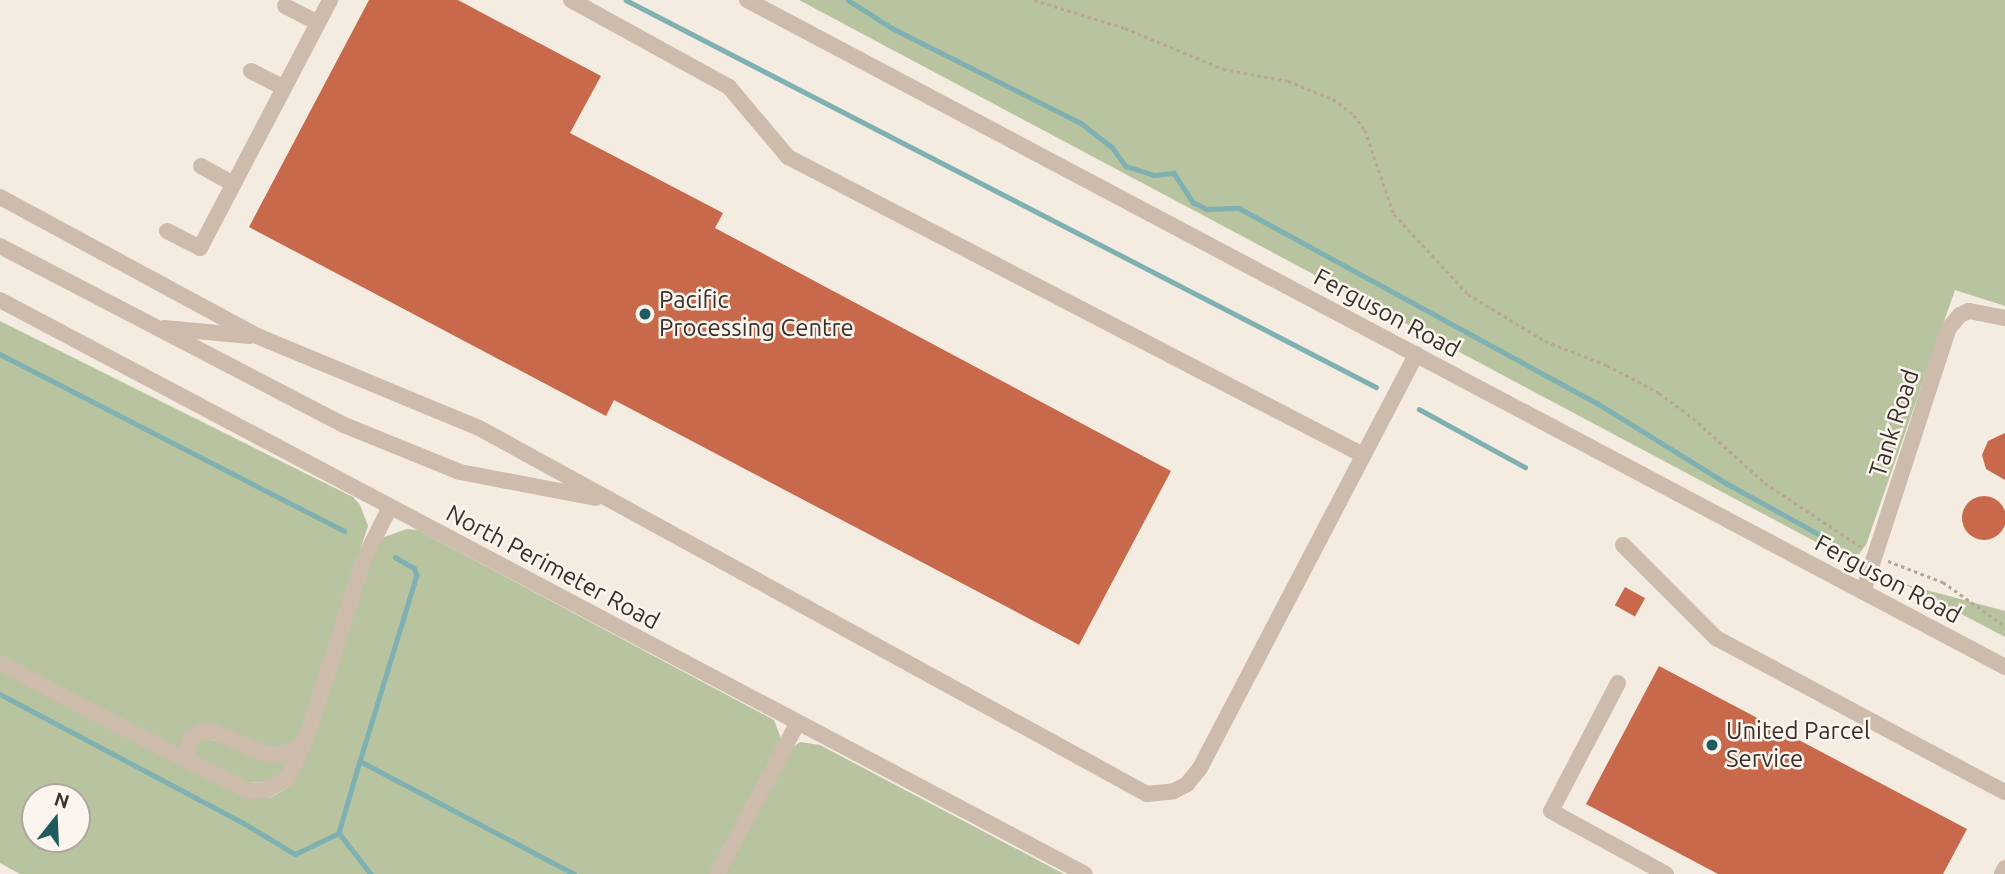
<!DOCTYPE html>
<style>
body{margin:0}
#map{position:relative;width:2005px;height:874px;overflow:hidden;background:#f4ebe1;font-family:Ubuntu,sans-serif}
div>[style]{position:absolute}
.green>*{inset:0;background:#b8c4a0}
.stream>*{height:4.5px;margin:-2.25px;padding:0 2.25px;transform-origin:2.25px;border-radius:2.25px;background:#7fb0b2}
.building>*{inset:0;background:#c8694b;transform-origin:0 0}
.round{border-radius:50%}
.path>*{height:2.5px;margin-top:-1.25px;transform-origin:0;background:repeating-linear-gradient(90deg,#b9a596 0 3.5px,transparent 0 7px)}
.minor>*{height:16px;margin:-8px;padding:0 8px;transform-origin:8px;border-radius:8px;background:#cdbbac}
.dots>*{width:19px;height:19px;translate:-50% -50%;box-sizing:border-box;border:4px solid #fbf5ee;border-radius:50%}
span{translate:-50% -50%;white-space:nowrap;text-align:center;line-height:1.15;-webkit-text-stroke:5px #fbf5ee;paint-order:stroke}
.poi-label{font-size:24px;color:#3b302b}
.left{translate:0 -50%;text-align:left}
.street-label{font-size:24px;color:#3b302b}
.north{position:absolute;left:21px;top:783px;width:70px;height:70px;box-sizing:border-box;background:#fbf5ee;border:2px solid #aea6a0;border-radius:50%;rotate:18deg;font-size:19px;font-weight:700;line-height:28px;text-align:center;color:#3b302b}
.north::after{content:'';display:block;margin:auto;width:24px;height:32px;background:#1f5a5e;clip-path:polygon(50% 0,100% 100%,50% 72%,0 100%)}
</style>
<div id="map">
<div class="green">
<i style="clip-path:polygon(799px 0,2005px 0,2005px 306px,1955px 290px,1866px 545px,1859px 554px,1846px 558px)"></i>
<i style="clip-path:polygon(0 321px,353px 497px,360px 505px,368px 526px,297px 742px,271px 750px,217px 727px,181px 752px,0 658px)"></i>
<i style="clip-path:polygon(evenodd,407px 529px,418px 530px,774px 720px,781px 738px,711px 874px,20px 874px,0 863px,0 667px,244px 795px,270px 798px,290px 786px,302px 765px,371px 554px,384px 537px,407px 529px,35px 797px,77px 797px,77px 839px,35px 839px,35px 797px)"></i>
<i style="clip-path:polygon(1904px 584px,2005px 611px,2005px 637px)"></i>
<i style="clip-path:polygon(199px 737px,290px 758px,284px 773px,267px 782px,249px 783px,196px 760px,192px 743px)"></i>
<i style="clip-path:polygon(800px 742px,820px 745px,1064px 874px,722px 874px,789px 750px)"></i>
</div>
<div class="stream">
<i style="left:626px;top:0;width:844px;rotate:27.29deg"></i>
<i style="left:848px;top:0;width:52px;rotate:32.5deg"></i>
<i style="left:892px;top:28px;width:212px;rotate:26.7deg"></i>
<i style="left:1081px;top:123px;width:39px;rotate:38deg"></i>
<i style="left:1112px;top:147px;width:24px;rotate:54deg"></i>
<i style="left:1126px;top:166px;width:29px;rotate:18deg"></i>
<i style="left:1154px;top:175px;width:20px;rotate:-6deg"></i>
<i style="left:1174px;top:173px;width:35px;rotate:57deg"></i>
<i style="left:1193px;top:202px;width:16px;rotate:27deg"></i>
<i style="left:1207px;top:209px;width:32px;rotate:-2deg"></i>
<i style="left:1239px;top:208px;width:408px;rotate:28.6deg"></i>
<i style="left:1597px;top:403px;width:152px;rotate:31.8deg"></i>
<i style="left:1726px;top:483px;width:116px;rotate:28.8deg"></i>
<i style="left:0;top:354px;width:387px;rotate:27.2deg"></i>
<i style="left:1419px;top:409px;width:121px;rotate:28.7deg"></i>
<i style="left:395px;top:557px;width:22px;rotate:30deg"></i>
<i style="left:414px;top:568px;width:8px;rotate:67deg"></i>
<i style="left:417px;top:575px;width:195px;rotate:107deg"></i>
<i style="left:360px;top:761px;width:242px;rotate:27.8deg"></i>
<i style="left:0;top:694px;width:274px;rotate:27.9deg"></i>
<i style="left:242px;top:822px;width:62px;rotate:31.1deg"></i>
<i style="left:295px;top:854px;width:49px;rotate:-25.5deg"></i>
<i style="left:360px;top:761px;width:75px;rotate:106.3deg"></i>
<i style="left:339px;top:833px;width:52px;rotate:52deg"></i>
</div>
<div class="building">
<i style="clip-path:polygon(369px 0,458px 0,601px 76px,570px 133px,723px 213px,715px 228px,1171px 471px,1079px 645px,614px 400px,606px 416px,249px 227px)"></i>
<i style="clip-path:polygon(2005px 433px,2005px 480px,1986px 469px,1982px 455px,1988px 441px)"></i>
<i class="round" style="left:1962px;top:496px;width:44px;height:44px"></i>
<i style="left:1625px;top:587px;width:23px;height:21px;rotate:29deg"></i>
<i style="clip-path:polygon(1659px 666px,1967px 829px,1943px 874px,1718px 874px,1586px 804px)"></i>
</div>
<div class="path">
<i style="left:1034px;top:0;width:95px;rotate:17.1deg"></i>
<i style="left:1125px;top:28px;width:106px;rotate:22.7deg"></i>
<i style="left:1223px;top:69px;width:66px;rotate:10.5deg"></i>
<i style="left:1288px;top:81px;width:48px;rotate:21.8deg"></i>
<i style="left:1333px;top:99px;width:26px;rotate:37deg"></i>
<i style="left:1354px;top:115px;width:19px;rotate:54deg"></i>
<i style="left:1365px;top:130px;width:89px;rotate:71deg"></i>
<i style="left:1394px;top:214px;width:109px;rotate:47.2deg"></i>
<i style="left:1468px;top:294px;width:90px;rotate:31.4deg"></i>
<i style="left:1545px;top:341px;width:66px;rotate:21.2deg"></i>
<i style="left:1607px;top:365px;width:59px;rotate:28.3deg"></i>
<i style="left:1659px;top:393px;width:42px;rotate:36.3deg"></i>
<i style="left:1693px;top:418px;width:97px;rotate:42.1deg"></i>
<i style="left:1765px;top:483px;width:118px;rotate:33.6deg"></i>
<i style="left:1888px;top:561px;width:59px;rotate:20.9deg"></i>
<i style="left:1943px;top:582px;width:76px;rotate:35.4deg"></i>
</div>
<div class="minor">
<i style="left:571px;top:0;width:180px;rotate:28.8deg"></i>
<i style="left:729px;top:87px;width:92px;rotate:49.9deg"></i>
<i style="left:788px;top:157px;width:648px;rotate:27.4deg"></i>
<i style="left:747px;top:0;width:1424px;rotate:27.93deg"></i>
<i style="left:285px;top:6px;width:37px;rotate:27deg"></i>
<i style="left:251px;top:71px;width:37px;rotate:27deg"></i>
<i style="left:201px;top:166px;width:37px;rotate:29deg"></i>
<i style="left:0;top:197px;width:292px;rotate:28.4deg"></i>
<i style="left:257px;top:336px;width:240px;rotate:22.5deg"></i>
<i style="left:479px;top:428px;width:762px;rotate:28.72deg"></i>
<i style="left:1147px;top:794px;width:27px;rotate:-6deg"></i>
<i style="left:1174px;top:791px;width:15px;rotate:-28deg"></i>
<i style="left:1187px;top:784px;width:21px;rotate:-51deg"></i>
<i style="left:1200px;top:768px;width:467px;rotate:-62.4deg"></i>
<i style="left:167px;top:231px;width:37px;rotate:27deg"></i>
<i style="left:200px;top:248px;width:280px;rotate:-62.3deg"></i>
<i style="left:0;top:246px;width:388px;rotate:27.5deg"></i>
<i style="left:344px;top:425px;width:125px;rotate:22.1deg"></i>
<i style="left:460px;top:472px;width:138px;rotate:10.8deg"></i>
<i style="left:0;top:300px;width:1227px;rotate:27.88deg"></i>
<i style="left:164px;top:328px;width:86px;rotate:5.3deg"></i>
<i style="left:1623px;top:545px;width:132px;rotate:45deg"></i>
<i style="left:1716px;top:638px;width:327px;rotate:28.1deg"></i>
<i style="left:1863px;top:592px;width:278px;rotate:-72deg"></i>
<i style="left:1949px;top:328px;width:17px;rotate:-50deg"></i>
<i style="left:1960px;top:315px;width:10px;rotate:-24deg"></i>
<i style="left:1969px;top:311px;width:37px;rotate:11deg"></i>
<i style="left:0;top:663px;width:218px;rotate:27.6deg"></i>
<i style="left:1618px;top:683px;width:144px;rotate:117.6deg"></i>
<i style="left:1551px;top:811px;width:131px;rotate:28.7deg"></i>
<i style="left:306px;top:739px;width:15px;rotate:132deg"></i>
<i style="left:296px;top:750px;width:21px;rotate:166deg"></i>
<i style="left:276px;top:755px;width:16px;rotate:-169deg"></i>
<i style="left:260px;top:752px;width:49px;rotate:-156deg"></i>
<i style="left:215px;top:732px;width:15px;rotate:180deg"></i>
<i style="left:200px;top:732px;width:12px;rotate:149deg"></i>
<i style="left:190px;top:738px;width:17px;rotate:103deg"></i>
<i style="left:186px;top:755px;width:11px;rotate:52deg"></i>
<i style="left:193px;top:764px;width:63px;rotate:25.3deg"></i>
<i style="left:250px;top:791px;width:17px;rotate:-3deg"></i>
<i style="left:267px;top:790px;width:23px;rotate:-29deg"></i>
<i style="left:287px;top:779px;width:44px;rotate:-64.6deg"></i>
<i style="left:306px;top:739px;width:187px;rotate:-72.2deg"></i>
<i style="left:363px;top:561px;width:60px;rotate:-63.4deg"></i>
<i style="left:717px;top:874px;width:172px;rotate:-61.9deg"></i>
<i style="left:2002px;top:874px;width:7px;rotate:-63deg"></i>
</div>
<div class="dots">
<i style="left:645px;top:314px;background:#1f5a5e"></i>
<i style="left:1712px;top:745px;background:#1f5a5e"></i>
</div>
<div class="poi-label">
<span class="left" style="left:659px;top:314px">Pacific<br>Processing Centre</span>
<span class="left" style="left:1726px;top:745px">United Parcel<br>Service</span>
</div>
<div class="street-label">
<span style="left:1387px;top:313px;rotate:28deg">Ferguson Road</span>
<span style="left:1894px;top:423px;rotate:-72deg">Tank Road</span>
<span style="left:553px;top:567px;rotate:28deg">North Perimeter Road</span>
<span style="left:1888px;top:579px;rotate:28deg">Ferguson Road</span>
</div>
<div class="north">N</div>
</div>
